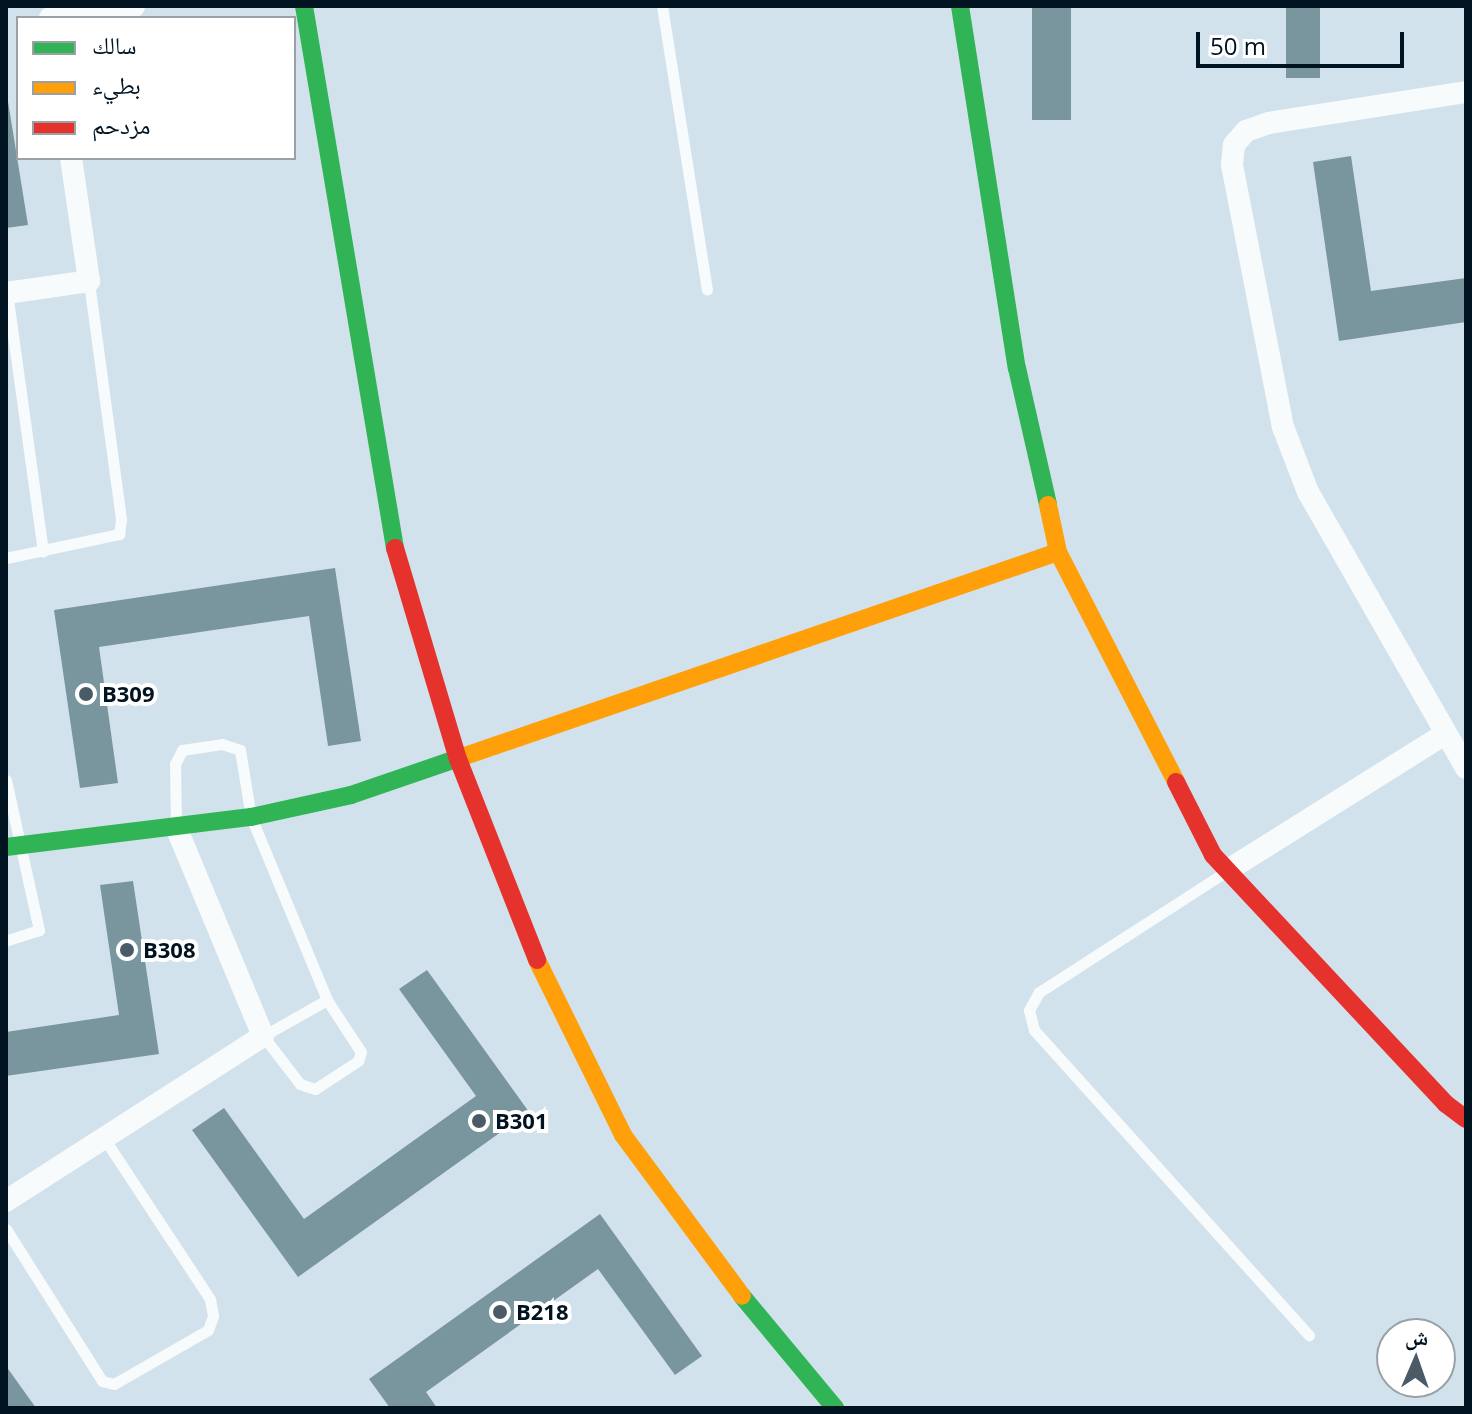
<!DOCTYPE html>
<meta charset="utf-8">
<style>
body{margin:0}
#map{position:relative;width:1472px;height:1414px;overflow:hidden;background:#d2e2ec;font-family:"Open Sans","Noto Naskh Arabic",sans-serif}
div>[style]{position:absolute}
.building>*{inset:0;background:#79969e;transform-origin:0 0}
.lane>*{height:11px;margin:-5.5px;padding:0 5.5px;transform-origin:5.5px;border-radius:5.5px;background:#f8fbfc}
.street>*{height:22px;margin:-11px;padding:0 11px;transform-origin:11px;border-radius:11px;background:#f8fbfc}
.fast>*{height:18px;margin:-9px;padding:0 9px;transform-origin:9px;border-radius:9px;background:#30b455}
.slow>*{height:18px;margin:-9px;padding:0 9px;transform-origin:9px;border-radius:9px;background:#ff9f0a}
.jam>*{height:18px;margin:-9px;padding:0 9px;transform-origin:9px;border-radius:9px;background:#e5322d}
.dots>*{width:22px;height:22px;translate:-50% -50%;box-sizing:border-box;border:4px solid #fff;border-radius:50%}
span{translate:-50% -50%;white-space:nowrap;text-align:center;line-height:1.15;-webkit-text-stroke:8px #fff;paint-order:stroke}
.poi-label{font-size:22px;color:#001320;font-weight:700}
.left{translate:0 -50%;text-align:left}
.frame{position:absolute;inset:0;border:8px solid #001320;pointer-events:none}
.legend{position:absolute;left:16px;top:16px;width:280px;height:144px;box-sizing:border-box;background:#fff;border:2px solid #99a1a6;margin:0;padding:10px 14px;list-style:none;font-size:24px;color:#001320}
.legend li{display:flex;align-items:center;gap:16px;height:40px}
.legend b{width:40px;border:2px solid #99a1a6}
.north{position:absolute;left:1376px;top:1318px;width:80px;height:80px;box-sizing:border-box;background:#fff;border:2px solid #99a1a6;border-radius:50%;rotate:2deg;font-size:22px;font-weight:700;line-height:32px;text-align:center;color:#001320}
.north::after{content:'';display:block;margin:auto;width:28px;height:36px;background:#4a5b67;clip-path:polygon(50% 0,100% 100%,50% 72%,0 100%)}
.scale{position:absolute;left:1196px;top:32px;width:208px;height:36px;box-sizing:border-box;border:4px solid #001320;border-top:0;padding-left:10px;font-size:24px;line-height:28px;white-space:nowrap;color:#001320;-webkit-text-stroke:6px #fff;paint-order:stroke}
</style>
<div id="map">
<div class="building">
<i style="left:1032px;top:6px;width:39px;height:114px"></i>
<i style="left:1286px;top:6px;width:34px;height:72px"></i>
<i style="clip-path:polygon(6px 89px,28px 225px,6px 228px)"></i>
<i style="clip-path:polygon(1351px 156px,1371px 291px,1466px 278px,1466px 322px,1339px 341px,1313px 162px)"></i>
<i style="clip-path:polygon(335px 568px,361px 741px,328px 746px,309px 616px,99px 647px,118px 783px,80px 788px,54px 610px)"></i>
<i style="clip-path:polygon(133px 881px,159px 1054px,6px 1076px,6px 1032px,119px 1015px,100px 885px)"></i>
<i style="clip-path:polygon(427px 970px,529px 1112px,298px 1277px,192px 1130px,224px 1108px,304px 1219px,476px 1096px,399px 989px)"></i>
<i style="clip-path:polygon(600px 1214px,702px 1356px,675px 1375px,598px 1269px,426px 1392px,437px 1408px,390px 1408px,369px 1379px)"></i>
<i style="clip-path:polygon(6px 1366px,36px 1408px,6px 1408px)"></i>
</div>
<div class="lane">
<i style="left:662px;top:6px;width:287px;rotate:81deg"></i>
<i style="left:7px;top:292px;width:262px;rotate:82.1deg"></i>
<i style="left:6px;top:558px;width:116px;rotate:-12deg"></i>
<i style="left:119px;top:534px;width:15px;rotate:-82deg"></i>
<i style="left:121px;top:519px;width:240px;rotate:-97.7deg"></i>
<i style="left:6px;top:780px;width:154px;rotate:77.6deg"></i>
<i style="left:39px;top:930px;width:35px;rotate:162deg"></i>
<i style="left:176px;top:825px;width:61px;rotate:-90.9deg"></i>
<i style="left:175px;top:764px;width:16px;rotate:-63deg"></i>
<i style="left:182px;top:750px;width:40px;rotate:-8.5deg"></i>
<i style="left:222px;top:744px;width:19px;rotate:18deg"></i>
<i style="left:240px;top:750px;width:68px;rotate:80.7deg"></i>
<i style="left:251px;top:817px;width:198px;rotate:67.4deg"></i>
<i style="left:327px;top:1000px;width:62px;rotate:56.8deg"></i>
<i style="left:361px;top:1052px;width:9px;rotate:108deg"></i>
<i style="left:358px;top:1061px;width:51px;rotate:146.9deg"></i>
<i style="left:315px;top:1089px;width:16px;rotate:-162deg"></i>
<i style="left:300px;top:1084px;width:61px;rotate:-127.6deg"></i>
<i style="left:263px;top:1036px;width:73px;rotate:-29.4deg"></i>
<i style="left:1227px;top:871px;width:224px;rotate:147.2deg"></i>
<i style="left:1039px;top:992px;width:21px;rotate:119deg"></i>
<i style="left:1029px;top:1010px;width:21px;rotate:76deg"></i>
<i style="left:1034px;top:1030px;width:411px;rotate:48deg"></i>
<i style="left:6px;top:1229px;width:180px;rotate:57.7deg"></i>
<i style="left:102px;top:1381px;width:12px;rotate:14deg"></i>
<i style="left:114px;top:1384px;width:108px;rotate:-29.9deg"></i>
<i style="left:208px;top:1330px;width:15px;rotate:-70deg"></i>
<i style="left:213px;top:1316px;width:17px;rotate:-100deg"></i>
<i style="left:210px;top:1299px;width:194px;rotate:-123.4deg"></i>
</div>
<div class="street">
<i style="left:50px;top:18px;width:85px;rotate:-8.1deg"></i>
<i style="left:1466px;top:92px;width:199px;rotate:171.1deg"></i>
<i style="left:1269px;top:123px;width:24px;rotate:161deg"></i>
<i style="left:1246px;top:131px;width:18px;rotate:131deg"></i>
<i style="left:1234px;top:145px;width:20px;rotate:96deg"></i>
<i style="left:1232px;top:165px;width:267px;rotate:79deg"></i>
<i style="left:1283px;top:427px;width:70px;rotate:69deg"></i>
<i style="left:1308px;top:492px;width:318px;rotate:60.2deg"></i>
<i style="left:6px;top:293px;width:84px;rotate:-8.2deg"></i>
<i style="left:89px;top:281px;width:124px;rotate:-98.3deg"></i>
<i style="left:1228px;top:870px;width:256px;rotate:-32.1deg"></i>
<i style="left:6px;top:1201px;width:305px;rotate:-32.7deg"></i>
<i style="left:263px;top:1036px;width:226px;rotate:-112.6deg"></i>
</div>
<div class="fast">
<i style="left:304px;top:6px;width:550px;rotate:80.47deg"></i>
<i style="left:960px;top:6px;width:366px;rotate:81.1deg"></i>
<i style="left:1017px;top:368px;width:140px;rotate:77.2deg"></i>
<i style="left:6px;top:847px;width:247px;rotate:-7deg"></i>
<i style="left:251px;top:817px;width:102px;rotate:-12.4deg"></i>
<i style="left:351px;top:795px;width:117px;rotate:-18.9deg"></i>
<i style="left:742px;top:1296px;width:146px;rotate:50.3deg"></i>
</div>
<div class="slow">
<i style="left:1048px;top:505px;width:48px;rotate:78deg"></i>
<i style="left:1058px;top:552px;width:259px;rotate:62.8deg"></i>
<i style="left:462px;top:757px;width:630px;rotate:-18.98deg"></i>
<i style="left:537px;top:960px;width:195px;rotate:63.8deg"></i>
<i style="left:623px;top:1135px;width:200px;rotate:53.5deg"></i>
</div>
<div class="jam">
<i style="left:395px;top:548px;width:220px;rotate:73.4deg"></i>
<i style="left:458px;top:759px;width:216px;rotate:68.5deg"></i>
<i style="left:1176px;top:782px;width:82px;rotate:63.1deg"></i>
<i style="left:1213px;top:855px;width:341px;rotate:46.9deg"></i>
<i style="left:1446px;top:1104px;width:25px;rotate:37deg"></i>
</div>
<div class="dots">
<i style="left:86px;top:694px;background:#4a5b67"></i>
<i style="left:127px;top:950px;background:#4a5b67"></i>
<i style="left:479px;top:1121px;background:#4a5b67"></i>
<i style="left:500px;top:1312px;background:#4a5b67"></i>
</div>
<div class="poi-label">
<span class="left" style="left:102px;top:694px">B309</span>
<span class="left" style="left:143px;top:950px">B308</span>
<span class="left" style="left:495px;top:1121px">B301</span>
<span class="left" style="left:516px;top:1312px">B218</span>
</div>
<div class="frame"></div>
<ul class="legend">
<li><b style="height:10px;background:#30b455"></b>سالك</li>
<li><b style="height:10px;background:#ff9f0a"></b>بطيء</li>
<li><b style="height:10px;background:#e5322d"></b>مزدحم</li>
</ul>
<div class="north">ش</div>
<div class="scale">50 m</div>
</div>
